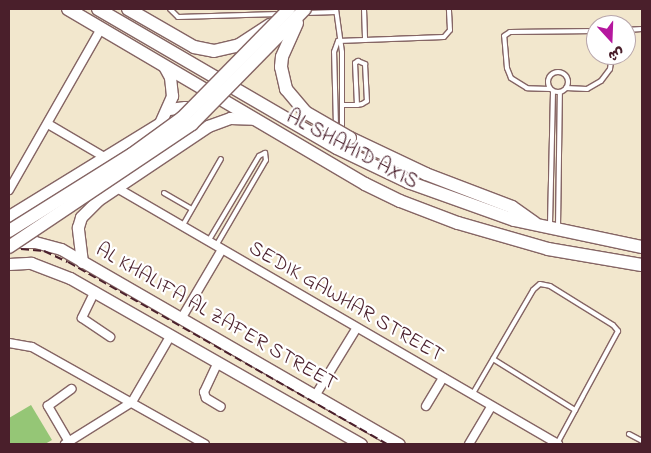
<!DOCTYPE html>
<meta charset="utf-8">
<style>
body{margin:0}
#map{position:relative;width:651px;height:453px;overflow:hidden;background:#f2e7cd;font-family:"Indie Flower","Playpen Sans Arabic",sans-serif}
div>[style]{position:absolute}
.green>*{inset:0;background:#95c676}
.roads{filter:drop-shadow(1px 0 #856564) drop-shadow(-1px 0 #856564) drop-shadow(0 1px #856564) drop-shadow(0 -1px #856564)}
.lane>*{height:4px;margin:-2px;padding:0 2px;transform-origin:2px;border-radius:2px;background:#fff}
.lane>.ring{margin:-2px;padding:0;box-sizing:content-box;background:none;border:4px solid #fff;border-radius:50%}
.street>*{height:8px;margin:-4px;padding:0 4px;transform-origin:4px;border-radius:4px;background:#fff}
.secondary>*{height:11px;margin:-5.5px;padding:0 5.5px;transform-origin:5.5px;border-radius:5.5px;background:#fff}
.primary>*{height:12px;margin:-6px;padding:0 6px;transform-origin:6px;border-radius:6px;background:#fff}
.rail>*{height:2px;margin-top:-1px;transform-origin:0;background:repeating-linear-gradient(90deg,#4a1f2b 0 8px,transparent 0 12px)}
.bridges{filter:drop-shadow(1px 0 #856564) drop-shadow(-1px 0 #856564) drop-shadow(0 1px #856564) drop-shadow(0 -1px #856564)}
.primary-bridge>*{height:12px;margin:-6px;padding:0 6px;transform-origin:6px;border-radius:6px;background:#fff}
span{translate:-50% -50%;white-space:nowrap;text-align:center;line-height:1.15;-webkit-text-stroke:4.5px #fff;paint-order:stroke}
.street-label{font-size:21px;color:#4a1f2b}
.frame{position:absolute;inset:0;border:10px solid #4a1f2b;pointer-events:none}
.north{position:absolute;left:586px;top:15px;width:50px;height:50px;box-sizing:border-box;background:#fff;border:1px solid #b7a5aa;border-radius:50%;rotate:160deg;font-size:14px;font-weight:700;line-height:20px;text-align:center;color:#4a1f2b}
.north::after{content:'';display:block;margin:auto;width:18px;height:22px;background:#b5179e;clip-path:polygon(50% 0,100% 100%,50% 72%,0 100%)}
</style>
<div id="map">
<div class="green">
<i style="clip-path:polygon(31px 405px,52px 440px,45px 444px,9px 444px,9px 418px)"></i>
</div>
<div class="roads">
<div class="lane">
<i style="left:170px;top:9px;width:11px;rotate:45deg"></i>
<i style="left:178px;top:17px;width:101px;rotate:-1.7deg"></i>
<i style="left:336px;top:9px;width:43px;rotate:82.1deg"></i>
<i style="left:342px;top:52px;width:79px;rotate:90deg"></i>
<i style="left:364px;top:9px;width:31px;rotate:88deg"></i>
<i style="left:306px;top:13px;width:30px;rotate:-2deg"></i>
<i style="left:626px;top:30px;width:16px;rotate:-4deg"></i>
<i style="left:338px;top:41px;width:106px;rotate:-2.2deg"></i>
<i style="left:444px;top:37px;width:9px;rotate:-49deg"></i>
<i style="left:450px;top:30px;width:21px;rotate:-93deg"></i>
<i style="left:358px;top:61px;width:8px;rotate:23deg"></i>
<i style="left:365px;top:64px;width:37px;rotate:87deg"></i>
<i style="left:367px;top:101px;width:6px;rotate:149deg"></i>
<i style="left:362px;top:104px;width:5px;rotate:169deg"></i>
<i style="left:357px;top:105px;width:42px;rotate:-92.7deg"></i>
<i style="left:355px;top:63px;width:4px;rotate:-34deg"></i>
<i class="ring" style="left:548px;top:72px;width:16px;height:16px"></i>
<i style="left:566px;top:88px;width:21px;rotate:3deg"></i>
<i style="left:587px;top:89px;width:16px;rotate:-30deg"></i>
<i style="left:601px;top:81px;width:15px;rotate:-53deg"></i>
<i style="left:610px;top:69px;width:14px;rotate:-82deg"></i>
<i style="left:550px;top:89px;width:23px;rotate:-178deg"></i>
<i style="left:527px;top:88px;width:19px;rotate:-148deg"></i>
<i style="left:511px;top:78px;width:11px;rotate:-112deg"></i>
<i style="left:507px;top:68px;width:32px;rotate:-95deg"></i>
<i style="left:504px;top:36px;width:7px;rotate:-34deg"></i>
<i style="left:510px;top:32px;width:86px;rotate:-0.7deg"></i>
<i style="left:343px;top:105px;width:14px"></i>
<i style="left:336px;top:126px;width:74px;rotate:-91.5deg"></i>
<i style="left:334px;top:52px;width:12px;rotate:-70deg"></i>
<i style="left:164px;top:193px;width:32px;rotate:30deg"></i>
<i style="left:550px;top:224px;width:132px;rotate:-88.7deg"></i>
<i style="left:183px;top:225px;width:76px;rotate:-60.1deg"></i>
<i style="left:558px;top:227px;width:135px;rotate:-89.2deg"></i>
<i style="left:209px;top:240px;width:98px;rotate:-59.2deg"></i>
<i style="left:259px;top:156px;width:7px;rotate:-27deg"></i>
<i style="left:265px;top:153px;width:7px;rotate:82deg"></i>
<i style="left:266px;top:160px;width:99px;rotate:120.2deg"></i>
<i style="left:493px;top:359px;width:97px;rotate:31.9deg"></i>
<i style="left:472px;top:395px;width:121px;rotate:-59.8deg"></i>
<i style="left:533px;top:290px;width:9px;rotate:-41deg"></i>
<i style="left:540px;top:284px;width:10px;rotate:11deg"></i>
<i style="left:550px;top:286px;width:74px;rotate:31.8deg"></i>
<i style="left:613px;top:325px;width:8px;rotate:50deg"></i>
<i style="left:618px;top:331px;width:128px;rotate:118.4deg"></i>
<i style="left:629px;top:434px;width:15px;rotate:28deg"></i>
</div>
<div class="street">
<i style="left:48px;top:124px;width:67px;rotate:30.4deg"></i>
<i style="left:117px;top:188px;width:510px;rotate:30.14deg"></i>
<i style="left:9px;top:190px;width:185px;rotate:-60.3deg"></i>
<i style="left:95px;top:291px;width:30px;rotate:116deg"></i>
<i style="left:82px;top:318px;width:34px;rotate:34deg"></i>
<i style="left:181px;top:319px;width:79px;rotate:-59.5deg"></i>
<i style="left:9px;top:343px;width:23px;rotate:10deg"></i>
<i style="left:32px;top:347px;width:198px;rotate:29.3deg"></i>
<i style="left:218px;top:362px;width:33px;rotate:115deg"></i>
<i style="left:204px;top:392px;width:6px;rotate:72deg"></i>
<i style="left:206px;top:398px;width:17px;rotate:31deg"></i>
<i style="left:315px;top:396px;width:79px;rotate:-58.5deg"></i>
<i style="left:426px;top:406px;width:33px;rotate:-59deg"></i>
<i style="left:69px;top:442px;width:42px;rotate:-120.3deg"></i>
<i style="left:48px;top:406px;width:29px;rotate:-36deg"></i>
<i style="left:65px;top:444px;width:79px;rotate:-32.1deg"></i>
<i style="left:132px;top:402px;width:78px;rotate:-59.8deg"></i>
<i style="left:469px;top:444px;width:43px;rotate:-59.3deg"></i>
</div>
<div class="secondary">
<i style="left:169px;top:109px;width:16px;rotate:-7deg"></i>
<i style="left:185px;top:107px;width:14px;rotate:21deg"></i>
<i style="left:9px;top:216px;width:177px;rotate:-31.6deg"></i>
<i style="left:160px;top:123px;width:30px;rotate:-66deg"></i>
<i style="left:172px;top:96px;width:19px;rotate:-96deg"></i>
<i style="left:170px;top:77px;width:13px;rotate:-119deg"></i>
<i style="left:14px;top:242px;width:21px"></i>
<i style="left:35px;top:242px;width:27px;rotate:15deg"></i>
<i style="left:61px;top:249px;width:390px;rotate:30deg"></i>
<i style="left:82px;top:262px;width:35px;rotate:-97deg"></i>
<i style="left:78px;top:227px;width:10px;rotate:-73deg"></i>
<i style="left:81px;top:217px;width:24px;rotate:-45deg"></i>
<i style="left:98px;top:200px;width:133px;rotate:-33.9deg"></i>
<i style="left:208px;top:126px;width:23px;rotate:-20deg"></i>
<i style="left:230px;top:118px;width:23px;rotate:2deg"></i>
<i style="left:9px;top:264px;width:22px;rotate:-3deg"></i>
<i style="left:31px;top:263px;width:42px;rotate:21deg"></i>
<i style="left:70px;top:278px;width:335px;rotate:29.7deg"></i>
</div>
<div class="primary">
<i style="left:68px;top:9px;width:345px;rotate:30.5deg"></i>
<i style="left:365px;top:184px;width:39px;rotate:26deg"></i>
<i style="left:400px;top:201px;width:62px;rotate:20.8deg"></i>
<i style="left:458px;top:223px;width:94px;rotate:16.1deg"></i>
<i style="left:548px;top:249px;width:95px;rotate:9.7deg"></i>
<i style="left:98px;top:9px;width:276px;rotate:30.2deg"></i>
<i style="left:337px;top:148px;width:79px;rotate:25.6deg"></i>
<i style="left:408px;top:182px;width:113px;rotate:19.7deg"></i>
<i style="left:514px;top:220px;width:131px;rotate:11.9deg"></i>
<i style="left:128px;top:9px;width:76px;rotate:29.9deg"></i>
<i style="left:194px;top:47px;width:20px;rotate:11deg"></i>
<i style="left:214px;top:51px;width:26px;rotate:-13deg"></i>
<i style="left:239px;top:45px;width:37px;rotate:-33deg"></i>
<i style="left:350px;top:138px;width:84px;rotate:25.3deg"></i>
<i style="left:426px;top:174px;width:92px;rotate:21deg"></i>
<i style="left:512px;top:207px;width:28px;rotate:35deg"></i>
</div>
</div>
<div class="rail">
<i style="left:9px;top:248px;width:35px;rotate:5deg"></i>
<i style="left:44px;top:251px;width:26px;rotate:25deg"></i>
<i style="left:68px;top:262px;width:367px;rotate:29.7deg"></i>
</div>
<div class="bridges">
<div class="primary-bridge">
<i style="left:297px;top:23px;width:37px;rotate:114deg"></i>
<i style="left:282px;top:57px;width:10px;rotate:96deg"></i>
<i style="left:281px;top:67px;width:23px;rotate:77deg"></i>
<i style="left:286px;top:89px;width:30px;rotate:50deg"></i>
<i style="left:305px;top:112px;width:52px;rotate:30deg"></i>
<i style="left:9px;top:231px;width:145px;rotate:-32deg"></i>
<i style="left:132px;top:154px;width:62px;rotate:-35.8deg"></i>
<i style="left:182px;top:118px;width:153px;rotate:-45.5deg"></i>
<i style="left:9px;top:247px;width:220px;rotate:-33.9deg"></i>
<i style="left:192px;top:124px;width:161px;rotate:-45.5deg"></i>
</div>
</div>
<div class="street-label">
<span style="left:352px;top:150px;rotate:28deg">AL SHAHID AXIS</span>
<span style="left:346px;top:302px;rotate:30deg">SEDIK GAWHAR STREET</span>
<span style="left:216px;top:317px;rotate:30deg">AL KHALIFA AL ZAFER STREET</span>
</div>
<div class="frame"></div>
<div class="north">ش</div>
</div>
